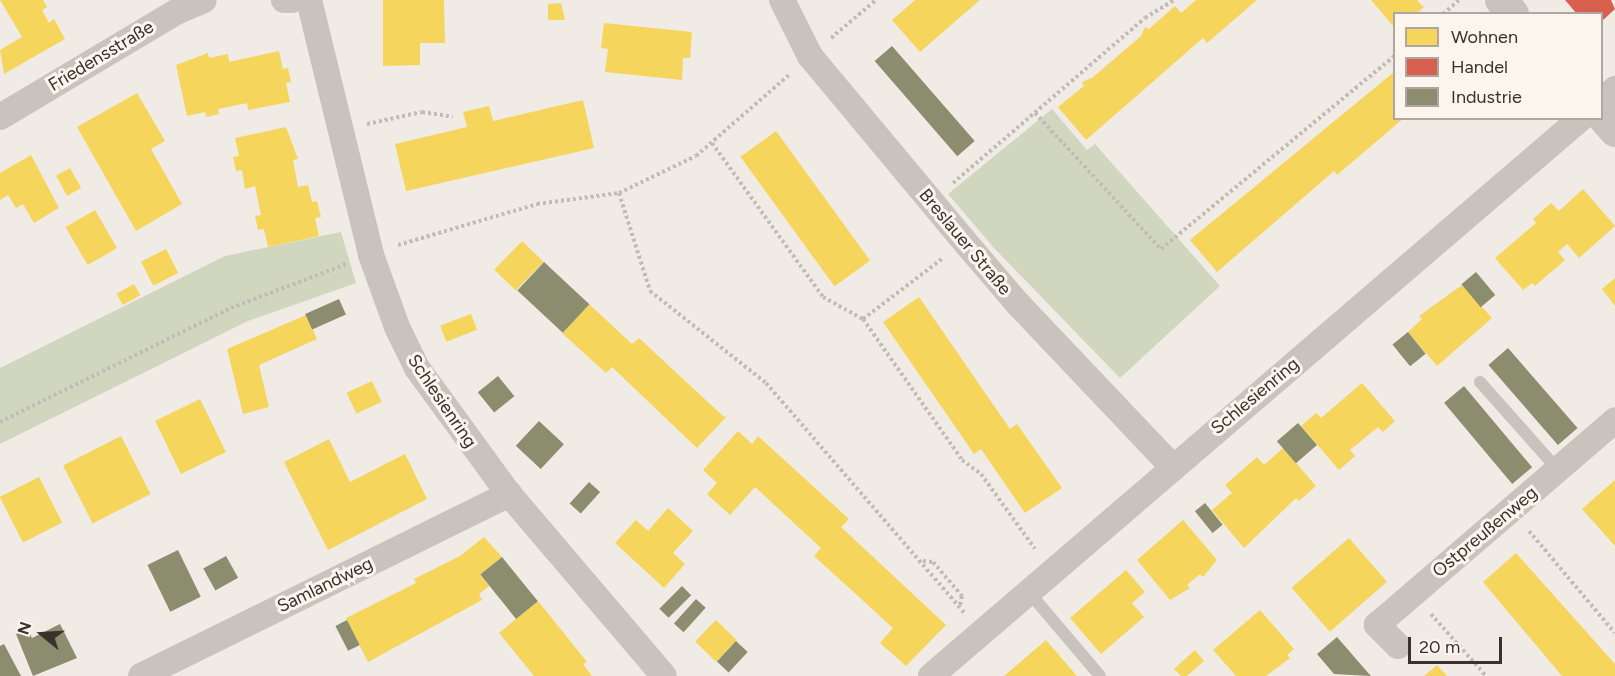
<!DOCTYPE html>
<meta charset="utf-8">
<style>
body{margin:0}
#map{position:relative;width:1615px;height:676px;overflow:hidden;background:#f0ebe5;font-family:Figtree,sans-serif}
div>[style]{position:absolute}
.green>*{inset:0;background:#d1d6bf}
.homes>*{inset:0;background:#f6d55c;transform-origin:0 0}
.shops>*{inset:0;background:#d6604d}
.industry>*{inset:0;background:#8c8c6e;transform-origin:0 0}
.path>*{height:4px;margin-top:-2px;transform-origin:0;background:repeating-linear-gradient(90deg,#c2bbb6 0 3px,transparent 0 6px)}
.service>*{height:12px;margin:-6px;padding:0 6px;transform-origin:6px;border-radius:6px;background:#c9c3be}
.minor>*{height:26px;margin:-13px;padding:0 13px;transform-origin:13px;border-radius:13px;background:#c9c3be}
.tertiary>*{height:32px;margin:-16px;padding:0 16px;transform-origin:16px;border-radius:16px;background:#c9c3be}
span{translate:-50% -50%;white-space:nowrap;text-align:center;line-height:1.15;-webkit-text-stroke:6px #fbf5ee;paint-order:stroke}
.street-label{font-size:18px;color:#3b302b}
.legend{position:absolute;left:1393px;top:12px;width:210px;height:108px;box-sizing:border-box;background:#fbf5ee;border:2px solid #aea6a0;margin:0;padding:8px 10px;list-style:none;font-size:18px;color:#3b302b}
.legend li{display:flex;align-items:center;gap:12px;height:30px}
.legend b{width:30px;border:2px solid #aea6a0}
.north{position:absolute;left:12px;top:604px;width:60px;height:60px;-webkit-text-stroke:4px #fbf5ee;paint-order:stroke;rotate:288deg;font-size:16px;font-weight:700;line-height:24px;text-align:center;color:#3b302b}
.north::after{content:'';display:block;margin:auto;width:21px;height:27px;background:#3b302b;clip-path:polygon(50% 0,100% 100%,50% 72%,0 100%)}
.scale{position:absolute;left:1408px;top:637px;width:94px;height:27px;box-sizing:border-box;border:3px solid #3b302b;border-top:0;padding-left:8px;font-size:18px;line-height:21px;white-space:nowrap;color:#3b302b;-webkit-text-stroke:4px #fbf5ee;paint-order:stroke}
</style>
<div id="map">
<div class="green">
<i style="clip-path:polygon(1052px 109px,1087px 150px,1095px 144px,1220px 286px,1120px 378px,994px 248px,948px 194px)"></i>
<i style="clip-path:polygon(341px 232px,356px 283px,248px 321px,0 444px,0 368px,225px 256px)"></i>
</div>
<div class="homes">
<i style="clip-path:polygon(0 0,43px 0,47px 7px,42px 10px,49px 23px,54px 19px,65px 39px,4px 74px,0 50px,22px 37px)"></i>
<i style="clip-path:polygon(383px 0,444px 0,445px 43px,420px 43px,420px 65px,383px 66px)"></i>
<i style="clip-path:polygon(915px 0,980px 0,920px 52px,892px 20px)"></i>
<i style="clip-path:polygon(1196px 0,1257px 0,1207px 43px,1203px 38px,1086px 140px,1058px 107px,1084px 86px,1082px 82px,1092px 78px,1141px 36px,1145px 27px,1149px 29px,1175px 6px,1181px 13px)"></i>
<i style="clip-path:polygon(1371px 0,1417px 0,1424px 7px,1416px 14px,1394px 14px,1394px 27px)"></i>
<i style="clip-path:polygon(561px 3px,565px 20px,548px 20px,548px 4px)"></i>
<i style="clip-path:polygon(604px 23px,692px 32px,690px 58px,683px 58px,682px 80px,605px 72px,608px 49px,601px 48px)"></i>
<i style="clip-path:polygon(279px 51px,283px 69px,288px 68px,291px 82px,286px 83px,290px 102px,248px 110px,247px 103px,218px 109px,219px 114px,206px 117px,205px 112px,187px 116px,176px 65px,208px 53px,209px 58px,228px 54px,229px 62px)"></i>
<i style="clip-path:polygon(1394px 72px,1394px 118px,1404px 118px,1337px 175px,1334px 171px,1217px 272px,1190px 240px)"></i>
<i style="clip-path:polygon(137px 93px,165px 141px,151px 149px,182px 204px,136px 231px,77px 127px)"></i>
<i style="clip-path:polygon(583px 100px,594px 148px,406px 191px,395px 144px,467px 127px,463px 112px,489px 106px,493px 121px)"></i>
<i style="clip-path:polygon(286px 127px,298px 159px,293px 160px,298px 187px,308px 185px,312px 202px,317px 201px,321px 217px,315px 218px,319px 236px,268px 247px,264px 229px,258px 230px,255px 216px,261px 215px,255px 186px,245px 189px,242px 170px,236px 171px,233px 157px,239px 156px,235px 138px)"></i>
<i style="left:776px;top:131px;width:160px;height:44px;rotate:54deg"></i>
<i style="clip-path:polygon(31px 155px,59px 208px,34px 223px,23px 204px,16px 208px,8px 195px,0 200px,0 173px)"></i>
<i style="left:70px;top:168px;width:23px;height:16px;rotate:61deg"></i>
<i style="clip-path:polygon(1583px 189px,1615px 226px,1579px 258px,1567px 244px,1558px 252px,1565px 260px,1535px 286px,1532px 283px,1523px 290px,1495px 258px,1536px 223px,1533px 219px,1551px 203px,1559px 211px)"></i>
<i style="left:95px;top:210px;width:44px;height:34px;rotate:60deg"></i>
<i style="left:522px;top:241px;width:30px;height:40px;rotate:44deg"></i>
<i style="left:166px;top:249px;width:27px;height:28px;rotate:63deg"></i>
<i style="clip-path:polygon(1615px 278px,1615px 306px,1602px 289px)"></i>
<i style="left:134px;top:284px;width:13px;height:20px;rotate:61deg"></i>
<i style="clip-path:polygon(1462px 285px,1492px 318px,1437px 366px,1408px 332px,1422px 319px,1419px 316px)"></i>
<i style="clip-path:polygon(919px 297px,1010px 429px,1017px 424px,1062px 488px,1025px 513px,981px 449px,974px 454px,883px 322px)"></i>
<i style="clip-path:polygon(589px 304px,632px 344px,639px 338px,724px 417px,728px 415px,697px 448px,612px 367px,606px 373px,562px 333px)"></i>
<i style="left:471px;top:314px;width:17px;height:33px;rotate:69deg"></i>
<i style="clip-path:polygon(306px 315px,317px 339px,259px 365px,269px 407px,243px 414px,227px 349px)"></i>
<i style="left:372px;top:381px;width:23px;height:28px;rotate:65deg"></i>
<i style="clip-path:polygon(1362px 383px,1395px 421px,1383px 432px,1378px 427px,1350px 450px,1355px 456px,1339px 470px,1301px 426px,1316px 413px,1321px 418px)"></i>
<i style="left:200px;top:399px;width:59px;height:50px;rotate:64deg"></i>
<i style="clip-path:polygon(738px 431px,752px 444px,758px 436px,849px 519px,841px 527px,946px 625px,906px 666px,880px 643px,893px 628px,814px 556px,821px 548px,755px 487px,730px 515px,707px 494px,717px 483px,703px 470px)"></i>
<i style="left:121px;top:436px;width:65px;height:65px;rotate:63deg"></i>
<i style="clip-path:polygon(329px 439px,350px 482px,405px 454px,427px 499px,328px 550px,284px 462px)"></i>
<i style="clip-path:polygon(1283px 448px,1316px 486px,1299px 501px,1296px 498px,1244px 548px,1212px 510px,1232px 493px,1225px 485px,1257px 457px,1264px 465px)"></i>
<i style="left:39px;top:477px;width:51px;height:44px;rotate:63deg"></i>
<i style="clip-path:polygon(1615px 480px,1615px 546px,1582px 509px)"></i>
<i style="clip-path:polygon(668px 508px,693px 531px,673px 553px,685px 564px,664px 588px,615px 543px,636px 520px,648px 531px)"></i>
<i style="clip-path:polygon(1183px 520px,1217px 560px,1203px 577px,1200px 574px,1187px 585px,1190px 588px,1170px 600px,1137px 560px)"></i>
<i style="clip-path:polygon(484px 537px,502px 557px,480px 575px,489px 586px,479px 594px,482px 600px,368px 662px,346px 618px,416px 583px,414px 579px,460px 556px)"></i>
<i style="left:1349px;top:538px;width:58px;height:76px;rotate:49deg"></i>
<i style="clip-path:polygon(1516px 553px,1615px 664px,1615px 676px,1562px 676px,1483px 582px)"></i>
<i style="clip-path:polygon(1126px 570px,1145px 592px,1132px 603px,1144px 617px,1101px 654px,1070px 618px)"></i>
<i style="clip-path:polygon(538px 601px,587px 662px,583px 664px,592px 676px,534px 676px,499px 633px)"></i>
<i style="clip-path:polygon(1260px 610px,1294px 649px,1287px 655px,1290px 658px,1266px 676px,1236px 676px,1213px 650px)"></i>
<i style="left:716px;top:620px;width:29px;height:30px;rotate:44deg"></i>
<i style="clip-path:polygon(1046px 640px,1077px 676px,1004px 676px)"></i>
<i style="clip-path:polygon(1195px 650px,1204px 661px,1187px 676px,1181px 676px,1174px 669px)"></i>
<i style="clip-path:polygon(1437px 665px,1447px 676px,1424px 676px)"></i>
</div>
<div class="shops">
<i style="clip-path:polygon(1565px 0,1611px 0,1615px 9px,1602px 21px,1602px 14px,1577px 14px)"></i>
</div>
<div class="industry">
<i style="left:892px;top:46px;width:126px;height:23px;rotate:49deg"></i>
<i style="left:544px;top:262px;width:62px;height:39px;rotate:43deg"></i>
<i style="left:1476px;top:272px;width:30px;height:19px;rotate:50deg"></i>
<i style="left:339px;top:299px;width:17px;height:37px;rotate:66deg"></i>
<i style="left:1408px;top:332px;width:28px;height:20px;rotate:51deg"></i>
<i style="left:1508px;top:348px;width:106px;height:26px;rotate:49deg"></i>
<i style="left:498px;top:376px;width:26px;height:26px;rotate:51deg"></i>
<i style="left:1464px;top:386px;width:106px;height:26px;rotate:50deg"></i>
<i style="left:539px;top:421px;width:34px;height:34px;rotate:43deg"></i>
<i style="left:1298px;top:423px;width:29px;height:28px;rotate:49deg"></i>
<i style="left:589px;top:482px;width:15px;height:29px;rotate:42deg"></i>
<i style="left:1205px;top:503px;width:28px;height:13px;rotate:51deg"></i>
<i style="left:178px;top:550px;width:52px;height:34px;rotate:64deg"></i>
<i style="left:226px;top:556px;width:25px;height:26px;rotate:61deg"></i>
<i style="left:502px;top:557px;width:57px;height:28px;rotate:51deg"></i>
<i style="left:682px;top:586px;width:13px;height:32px;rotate:45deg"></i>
<i style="left:696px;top:599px;width:13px;height:33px;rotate:42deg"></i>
<i style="left:347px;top:620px;width:28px;height:13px;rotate:63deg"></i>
<i style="clip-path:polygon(60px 624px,77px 658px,33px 676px,16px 634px,27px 628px,32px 638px)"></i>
<i style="clip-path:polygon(1337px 637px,1363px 667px,1371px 676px,1334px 674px,1317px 654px)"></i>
<i style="left:736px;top:641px;width:16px;height:28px;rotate:43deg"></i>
<i style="clip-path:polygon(4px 644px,21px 676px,0 676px,0 646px)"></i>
</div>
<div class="path">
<i style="left:1443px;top:14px;width:21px;rotate:-41deg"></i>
<i style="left:831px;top:38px;width:59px;rotate:-40.2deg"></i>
<i style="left:1035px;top:113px;width:185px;rotate:47.2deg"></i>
<i style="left:1161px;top:249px;width:303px;rotate:-39.6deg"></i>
<i style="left:367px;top:124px;width:56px;rotate:-12.3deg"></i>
<i style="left:422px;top:112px;width:31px;rotate:9deg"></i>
<i style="left:712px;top:143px;width:190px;rotate:54.2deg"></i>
<i style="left:823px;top:297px;width:46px;rotate:28.8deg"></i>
<i style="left:863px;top:319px;width:172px;rotate:54.9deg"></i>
<i style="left:962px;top:460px;width:24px;rotate:36deg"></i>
<i style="left:981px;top:474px;width:92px;rotate:54.2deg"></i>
<i style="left:953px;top:183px;width:253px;rotate:-40.7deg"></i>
<i style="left:1145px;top:18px;width:34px;rotate:-32deg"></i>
<i style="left:619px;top:193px;width:103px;rotate:72.4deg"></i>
<i style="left:650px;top:291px;width:148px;rotate:38.4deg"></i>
<i style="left:766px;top:383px;width:303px;rotate:49.2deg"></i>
<i style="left:398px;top:245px;width:145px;rotate:-16.4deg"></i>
<i style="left:537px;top:204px;width:83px;rotate:-7.6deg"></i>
<i style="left:619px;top:193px;width:85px;rotate:-25.7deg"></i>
<i style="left:696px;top:156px;width:123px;rotate:-41.1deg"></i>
<i style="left:863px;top:319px;width:101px;rotate:-37.3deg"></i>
<i style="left:0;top:422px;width:258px;rotate:-26.3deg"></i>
<i style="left:231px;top:308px;width:123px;rotate:-20.9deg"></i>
<i style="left:1529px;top:531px;width:133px;rotate:49.9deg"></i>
<i style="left:923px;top:561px;width:10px;rotate:6deg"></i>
<i style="left:933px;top:562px;width:45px;rotate:49.5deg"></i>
<i style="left:962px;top:596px;width:9px;rotate:103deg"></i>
<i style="left:1431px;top:614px;width:83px;rotate:48.4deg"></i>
</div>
<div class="service">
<i style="left:1480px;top:382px;width:118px;rotate:48.4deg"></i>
<i style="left:1028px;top:591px;width:111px;rotate:49.7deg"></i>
</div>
<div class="minor">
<i style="left:284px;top:0;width:8px"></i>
<i style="left:309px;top:0;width:262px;rotate:76.3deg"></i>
<i style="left:371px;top:255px;width:77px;rotate:70.1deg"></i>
<i style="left:397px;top:327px;width:46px;rotate:64deg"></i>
<i style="left:417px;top:368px;width:156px;rotate:53.9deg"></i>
<i style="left:509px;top:494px;width:239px;rotate:49.6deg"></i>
<i style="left:782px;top:0;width:63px;rotate:63.4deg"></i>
<i style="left:810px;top:56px;width:242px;rotate:50.2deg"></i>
<i style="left:965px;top:242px;width:82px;rotate:49.5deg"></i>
<i style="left:1018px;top:304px;width:224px;rotate:46.5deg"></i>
<i style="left:1602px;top:101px;width:18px;rotate:-43deg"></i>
<i style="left:0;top:117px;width:205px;rotate:-30.8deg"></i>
<i style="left:176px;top:12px;width:30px;rotate:-23deg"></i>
<i style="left:1398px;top:646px;width:30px;rotate:-135deg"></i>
<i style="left:1377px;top:625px;width:314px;rotate:-40.7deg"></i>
<i style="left:141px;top:676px;width:411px;rotate:-26.3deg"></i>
<i style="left:931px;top:676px;width:857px;rotate:-40.64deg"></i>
</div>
<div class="tertiary">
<i style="left:1501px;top:0;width:18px;rotate:49deg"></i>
<i style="left:1602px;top:116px;width:20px;rotate:49deg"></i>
</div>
<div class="street-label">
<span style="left:101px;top:56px;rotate:-31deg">Friedensstraße</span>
<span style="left:965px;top:242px;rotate:50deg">Breslauer Straße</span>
<span style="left:1255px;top:396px;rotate:-40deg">Schlesienring</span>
<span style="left:442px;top:401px;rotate:56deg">Schlesienring</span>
<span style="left:1485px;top:532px;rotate:-40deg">Ostpreußenweg</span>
<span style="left:325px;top:585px;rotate:-26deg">Samlandweg</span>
</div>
<ul class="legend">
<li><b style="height:16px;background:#f6d55c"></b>Wohnen</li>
<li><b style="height:16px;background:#d6604d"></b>Handel</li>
<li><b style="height:16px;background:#8c8c6e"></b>Industrie</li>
</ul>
<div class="north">N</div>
<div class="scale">20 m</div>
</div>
